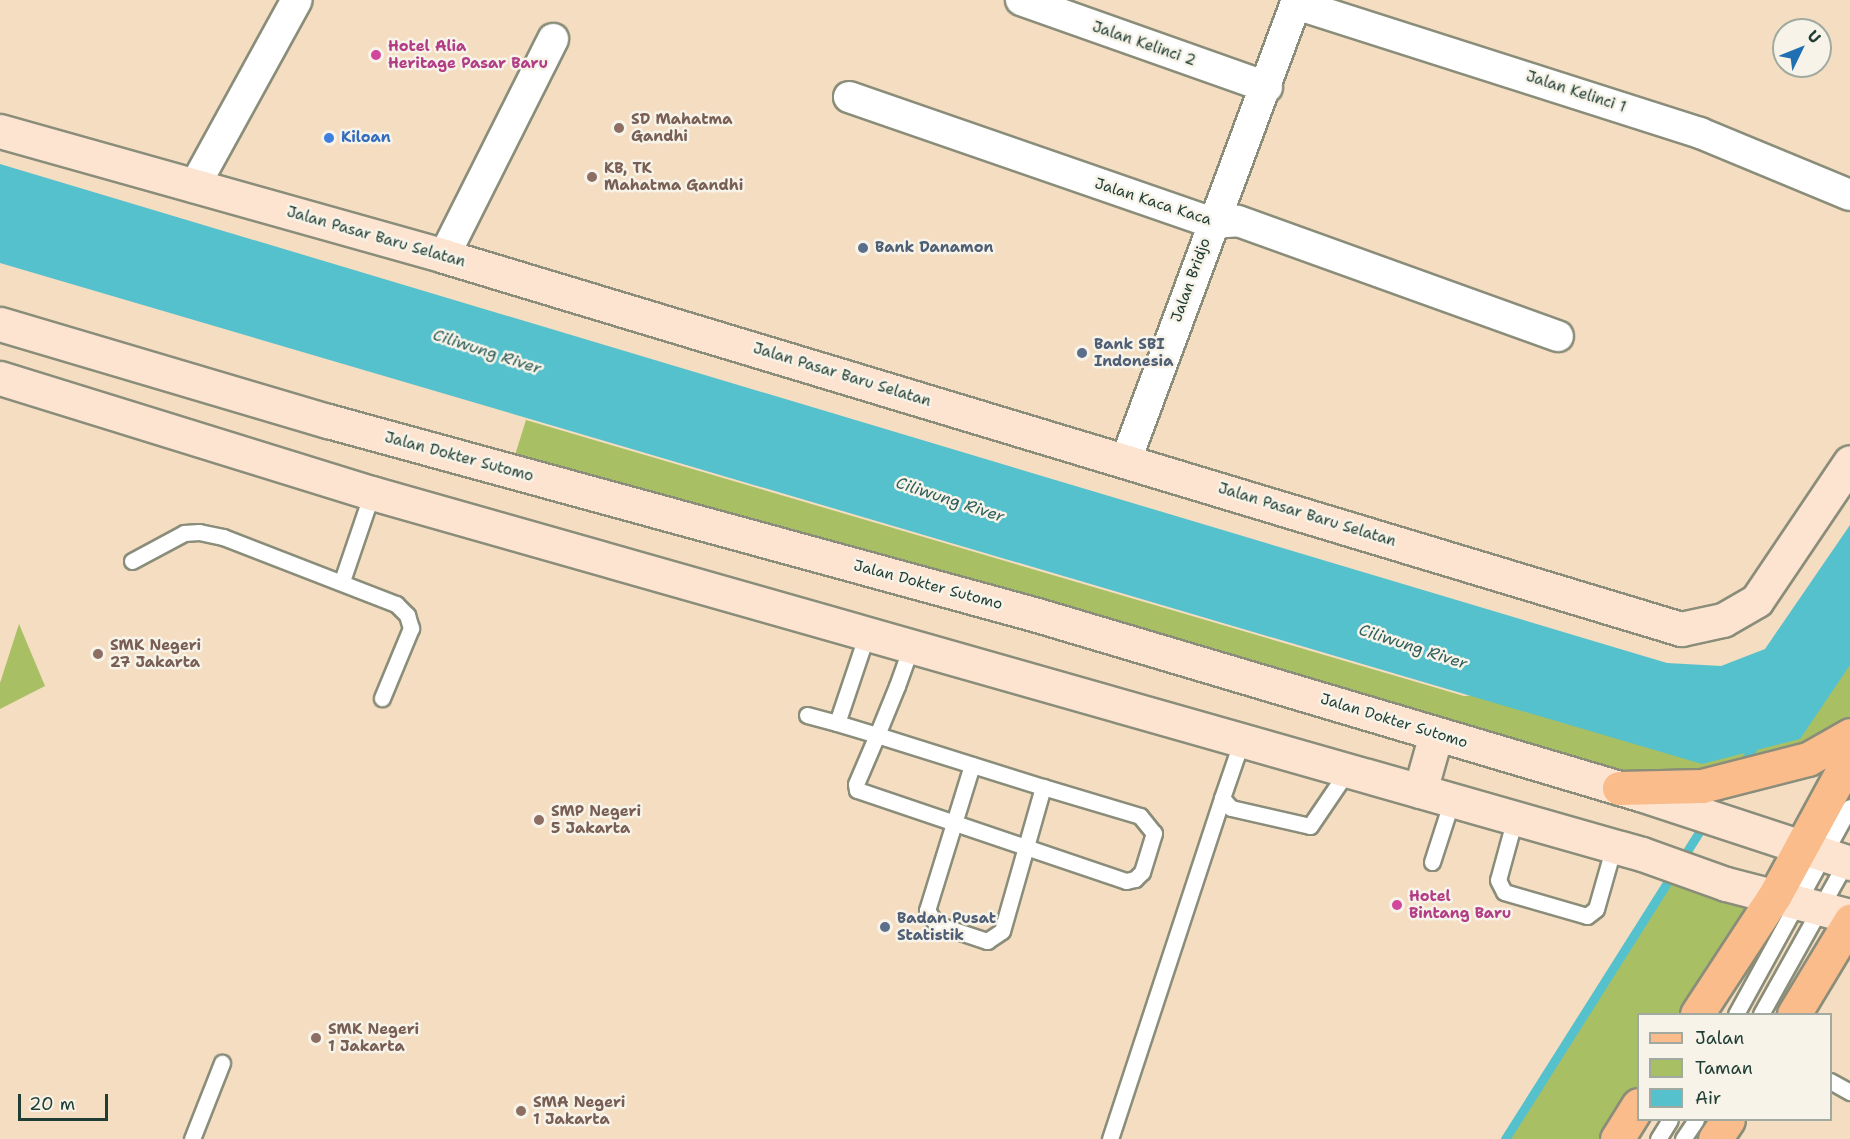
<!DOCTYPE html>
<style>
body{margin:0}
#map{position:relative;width:1850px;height:1139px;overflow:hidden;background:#f4ddc1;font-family:"Shantell Sans",sans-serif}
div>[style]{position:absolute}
.green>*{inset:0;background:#a9bf63}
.water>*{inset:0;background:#54c1cd}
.stream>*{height:9px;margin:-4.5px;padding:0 4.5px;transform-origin:4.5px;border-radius:4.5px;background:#54c1cd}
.roads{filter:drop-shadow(2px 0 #8a8d7a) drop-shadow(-2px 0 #8a8d7a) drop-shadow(0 2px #8a8d7a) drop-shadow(0 -2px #8a8d7a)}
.lane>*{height:15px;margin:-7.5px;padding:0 7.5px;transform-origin:7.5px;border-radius:7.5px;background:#fff}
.street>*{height:30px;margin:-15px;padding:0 15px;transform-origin:15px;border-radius:15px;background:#fff}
.secondary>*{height:33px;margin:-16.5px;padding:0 16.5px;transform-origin:16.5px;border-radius:16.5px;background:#fde4d1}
.primary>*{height:33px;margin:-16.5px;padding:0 16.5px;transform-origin:16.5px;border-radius:16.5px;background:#fabc8b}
.dots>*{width:16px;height:16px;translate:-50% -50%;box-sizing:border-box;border:3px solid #f7f3e8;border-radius:50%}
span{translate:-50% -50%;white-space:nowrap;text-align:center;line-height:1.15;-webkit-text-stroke:5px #f7f3e8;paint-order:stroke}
.street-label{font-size:15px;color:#1f3d34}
.hotel-label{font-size:15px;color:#b23c85;font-weight:700}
.left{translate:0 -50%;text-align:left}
.education-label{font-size:15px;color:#785e54;font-weight:700}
.shop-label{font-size:15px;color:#366cbe;font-weight:700}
.service-label{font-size:15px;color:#4e5e75;font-weight:700}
.water-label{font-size:16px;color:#2c5e5a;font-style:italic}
.legend{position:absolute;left:1637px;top:1013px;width:195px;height:108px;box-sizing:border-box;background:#f7f3e8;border:2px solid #a1aaa0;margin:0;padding:8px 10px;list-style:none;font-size:18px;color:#1f3d34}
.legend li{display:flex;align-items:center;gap:12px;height:30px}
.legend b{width:30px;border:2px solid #a1aaa0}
.north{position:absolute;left:1772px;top:18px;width:60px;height:60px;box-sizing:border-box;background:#f7f3e8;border:2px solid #a1aaa0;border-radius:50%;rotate:47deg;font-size:16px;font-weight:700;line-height:24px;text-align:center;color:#1f3d34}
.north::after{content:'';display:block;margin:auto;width:21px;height:27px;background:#1f6fb2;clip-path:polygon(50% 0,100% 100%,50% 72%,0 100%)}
.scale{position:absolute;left:18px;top:1094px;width:90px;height:27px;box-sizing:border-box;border:3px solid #1f3d34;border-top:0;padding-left:8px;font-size:18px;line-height:21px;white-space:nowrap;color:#1f3d34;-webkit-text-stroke:4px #f7f3e8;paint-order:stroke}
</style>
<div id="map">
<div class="green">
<i style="clip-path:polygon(526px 420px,1464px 696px,1850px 665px,1850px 730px,1808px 759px,1619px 788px,510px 471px)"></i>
<i style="clip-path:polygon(19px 624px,45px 686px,0 709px,0 683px)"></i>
<i style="clip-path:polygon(1677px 867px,1775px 895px,1697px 1014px,1638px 1014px,1638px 1106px,1617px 1139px,1504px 1139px)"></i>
</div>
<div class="water">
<i style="clip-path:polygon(0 164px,1667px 663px,1721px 666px,1765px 649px,1850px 525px,1850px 665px,1800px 739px,1702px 764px,0 263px)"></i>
</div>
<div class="stream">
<i style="left:1740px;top:768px;width:32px;rotate:-58deg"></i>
<i style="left:1505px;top:1139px;width:374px;rotate:-57.7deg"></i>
</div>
<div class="roads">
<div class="lane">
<i style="left:132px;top:561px;width:59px;rotate:-28.3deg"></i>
<i style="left:184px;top:533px;width:15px;rotate:-4deg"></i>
<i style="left:199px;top:532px;width:25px;rotate:12deg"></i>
<i style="left:223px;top:537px;width:186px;rotate:21.2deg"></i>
<i style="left:396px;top:604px;width:16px;rotate:45deg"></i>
<i style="left:407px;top:615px;width:14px;rotate:73deg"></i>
<i style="left:411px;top:628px;width:76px;rotate:112.5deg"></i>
<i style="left:342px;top:581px;width:93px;rotate:-71.2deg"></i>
<i style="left:807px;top:715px;width:31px;rotate:15deg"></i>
<i style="left:837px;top:723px;width:42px;rotate:16.7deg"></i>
<i style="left:877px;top:735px;width:174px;rotate:17.4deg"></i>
<i style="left:1043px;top:787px;width:101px;rotate:16.6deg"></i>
<i style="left:1140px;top:816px;width:22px;rotate:51deg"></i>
<i style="left:1154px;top:833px;width:41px;rotate:107.1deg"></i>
<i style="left:1142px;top:872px;width:10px;rotate:135deg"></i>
<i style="left:1135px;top:879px;width:9px;rotate:167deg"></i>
<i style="left:1126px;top:881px;width:284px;rotate:-161.3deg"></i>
<i style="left:857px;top:790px;width:6px;rotate:-99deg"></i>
<i style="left:856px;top:784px;width:53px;rotate:-66.8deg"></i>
<i style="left:877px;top:735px;width:53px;rotate:-67.8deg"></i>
<i style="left:897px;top:686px;width:41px;rotate:-70.3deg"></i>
<i style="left:837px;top:723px;width:94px;rotate:-71.4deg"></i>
<i style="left:1242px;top:740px;width:61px;rotate:109deg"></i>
<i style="left:1222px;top:798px;width:13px;rotate:48deg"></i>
<i style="left:1231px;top:808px;width:81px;rotate:12.8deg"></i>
<i style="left:1310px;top:826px;width:68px;rotate:-55.8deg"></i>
<i style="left:972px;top:765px;width:152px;rotate:107.2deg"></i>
<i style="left:927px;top:910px;width:17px;rotate:57deg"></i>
<i style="left:936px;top:924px;width:54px;rotate:18.4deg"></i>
<i style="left:987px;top:941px;width:18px;rotate:-34deg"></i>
<i style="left:1002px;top:931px;width:150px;rotate:-74.1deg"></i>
<i style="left:1515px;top:818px;width:64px;rotate:105.3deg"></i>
<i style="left:1498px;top:880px;width:13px;rotate:63deg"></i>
<i style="left:1504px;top:892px;width:86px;rotate:16.1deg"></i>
<i style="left:1587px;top:916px;width:11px;rotate:-38deg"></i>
<i style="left:1596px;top:909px;width:66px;rotate:-74.1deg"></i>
<i style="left:1432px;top:862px;width:65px;rotate:-72.1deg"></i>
<i style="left:1736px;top:1014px;width:236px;rotate:-61.2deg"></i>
<i style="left:1761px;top:1014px;width:176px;rotate:-60.8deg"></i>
<i style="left:1830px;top:1081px;width:23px;rotate:29deg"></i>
<i style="left:192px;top:1139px;width:82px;rotate:-68.5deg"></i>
<i style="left:1110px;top:1139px;width:359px;rotate:-71.8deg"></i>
<i style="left:1658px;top:1139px;width:22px;rotate:-58deg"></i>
<i style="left:1683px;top:1139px;width:23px;rotate:-56deg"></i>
</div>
<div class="street">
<i style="left:1021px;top:0;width:261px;rotate:19.5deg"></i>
<i style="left:1296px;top:4px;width:424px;rotate:17.7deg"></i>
<i style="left:1700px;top:133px;width:162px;rotate:22.5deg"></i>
<i style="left:849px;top:97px;width:384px;rotate:19.1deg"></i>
<i style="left:1212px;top:223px;width:26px;rotate:-4deg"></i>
<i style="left:1238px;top:221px;width:340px;rotate:19.8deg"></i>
<i style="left:194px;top:187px;width:213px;rotate:-61.2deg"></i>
<i style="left:444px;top:256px;width:243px;rotate:-63.3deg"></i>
<i style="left:1126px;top:460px;width:491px;rotate:-69.6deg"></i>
</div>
<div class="secondary">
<i style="left:0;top:131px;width:461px;rotate:15.7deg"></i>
<i style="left:444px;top:256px;width:1292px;rotate:16.78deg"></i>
<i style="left:1681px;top:629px;width:43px;rotate:-12.1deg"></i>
<i style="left:1723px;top:620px;width:39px;rotate:-30deg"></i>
<i style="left:1757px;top:600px;width:166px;rotate:-56deg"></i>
<i style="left:0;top:324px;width:342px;rotate:16.5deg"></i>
<i style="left:328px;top:421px;width:735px;rotate:15.3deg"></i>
<i style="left:1037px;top:615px;width:632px;rotate:16.54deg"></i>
<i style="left:1643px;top:795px;width:218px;rotate:18.2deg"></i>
<i style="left:0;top:378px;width:389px;rotate:17.2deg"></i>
<i style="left:372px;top:493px;width:1320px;rotate:15.87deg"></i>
<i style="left:1642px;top:854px;width:89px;rotate:19.7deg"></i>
<i style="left:1726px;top:884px;width:128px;rotate:14.5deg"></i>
<i style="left:1420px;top:791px;width:59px;rotate:-74.3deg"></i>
</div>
<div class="primary">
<i style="left:1619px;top:788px;width:83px;rotate:-1.4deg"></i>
<i style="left:1702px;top:786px;width:109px;rotate:-14.3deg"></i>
<i style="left:1808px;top:759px;width:48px;rotate:-29.7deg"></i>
<i style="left:1697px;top:1014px;width:142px;rotate:-56.8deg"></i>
<i style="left:1775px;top:895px;width:157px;rotate:-61.5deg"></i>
<i style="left:1794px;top:1014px;width:109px;rotate:-58.9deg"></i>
<i style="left:1617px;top:1139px;width:40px;rotate:-58deg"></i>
<i style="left:1715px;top:1139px;width:23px;rotate:-56deg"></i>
</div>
</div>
<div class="dots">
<i style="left:376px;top:55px;background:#d1479c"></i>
<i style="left:619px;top:128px;background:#8d6e63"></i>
<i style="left:329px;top:138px;background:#3f7fe0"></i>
<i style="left:592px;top:177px;background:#8d6e63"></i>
<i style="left:863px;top:248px;background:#5c6f8a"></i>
<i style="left:1082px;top:353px;background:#5c6f8a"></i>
<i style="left:98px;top:654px;background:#8d6e63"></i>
<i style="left:539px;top:820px;background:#8d6e63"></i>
<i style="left:1397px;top:905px;background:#d1479c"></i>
<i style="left:885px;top:927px;background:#5c6f8a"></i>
<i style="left:316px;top:1038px;background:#8d6e63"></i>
<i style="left:521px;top:1111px;background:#8d6e63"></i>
</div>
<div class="street-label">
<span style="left:1144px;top:44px;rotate:19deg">Jalan Kelinci 2</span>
<span style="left:1576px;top:92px;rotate:18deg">Jalan Kelinci 1</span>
<span style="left:1153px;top:202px;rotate:18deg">Jalan Kaca Kaca</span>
<span style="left:376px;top:237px;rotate:16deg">Jalan Pasar Baru Selatan</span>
<span style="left:1191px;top:280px;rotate:-70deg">Jalan Bridjo</span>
<span style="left:842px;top:375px;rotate:17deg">Jalan Pasar Baru Selatan</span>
<span style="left:459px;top:457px;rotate:15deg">Jalan Dokter Sutomo</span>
<span style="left:1307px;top:515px;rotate:17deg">Jalan Pasar Baru Selatan</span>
<span style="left:928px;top:585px;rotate:15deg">Jalan Dokter Sutomo</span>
<span style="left:1394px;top:721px;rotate:17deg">Jalan Dokter Sutomo</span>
</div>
<div class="hotel-label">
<span class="left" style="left:388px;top:55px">Hotel Alia<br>Heritage Pasar Baru</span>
<span class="left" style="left:1409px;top:905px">Hotel<br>Bintang Baru</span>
</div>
<div class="education-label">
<span class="left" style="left:631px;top:128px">SD Mahatma<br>Gandhi</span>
<span class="left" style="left:604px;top:177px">KB, TK<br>Mahatma Gandhi</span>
<span class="left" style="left:110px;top:654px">SMK Negeri<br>27 Jakarta</span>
<span class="left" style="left:551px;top:820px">SMP Negeri<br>5 Jakarta</span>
<span class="left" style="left:328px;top:1038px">SMK Negeri<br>1 Jakarta</span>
<span class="left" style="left:533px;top:1111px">SMA Negeri<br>1 Jakarta</span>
</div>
<div class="shop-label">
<span class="left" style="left:341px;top:138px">Kiloan</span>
</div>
<div class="service-label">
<span class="left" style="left:875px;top:248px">Bank Danamon</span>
<span class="left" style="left:1094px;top:353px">Bank SBI<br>Indonesia</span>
<span class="left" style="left:897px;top:927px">Badan Pusat<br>Statistik</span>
</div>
<div class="water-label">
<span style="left:487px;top:352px;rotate:18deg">Ciliwung River</span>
<span style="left:950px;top:500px;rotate:18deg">Ciliwung River</span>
<span style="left:1413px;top:647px;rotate:18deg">Ciliwung River</span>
</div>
<ul class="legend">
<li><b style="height:8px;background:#fabc8b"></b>Jalan</li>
<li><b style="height:16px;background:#a9bf63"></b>Taman</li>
<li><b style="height:16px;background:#54c1cd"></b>Air</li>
</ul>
<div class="north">U</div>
<div class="scale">20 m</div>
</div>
